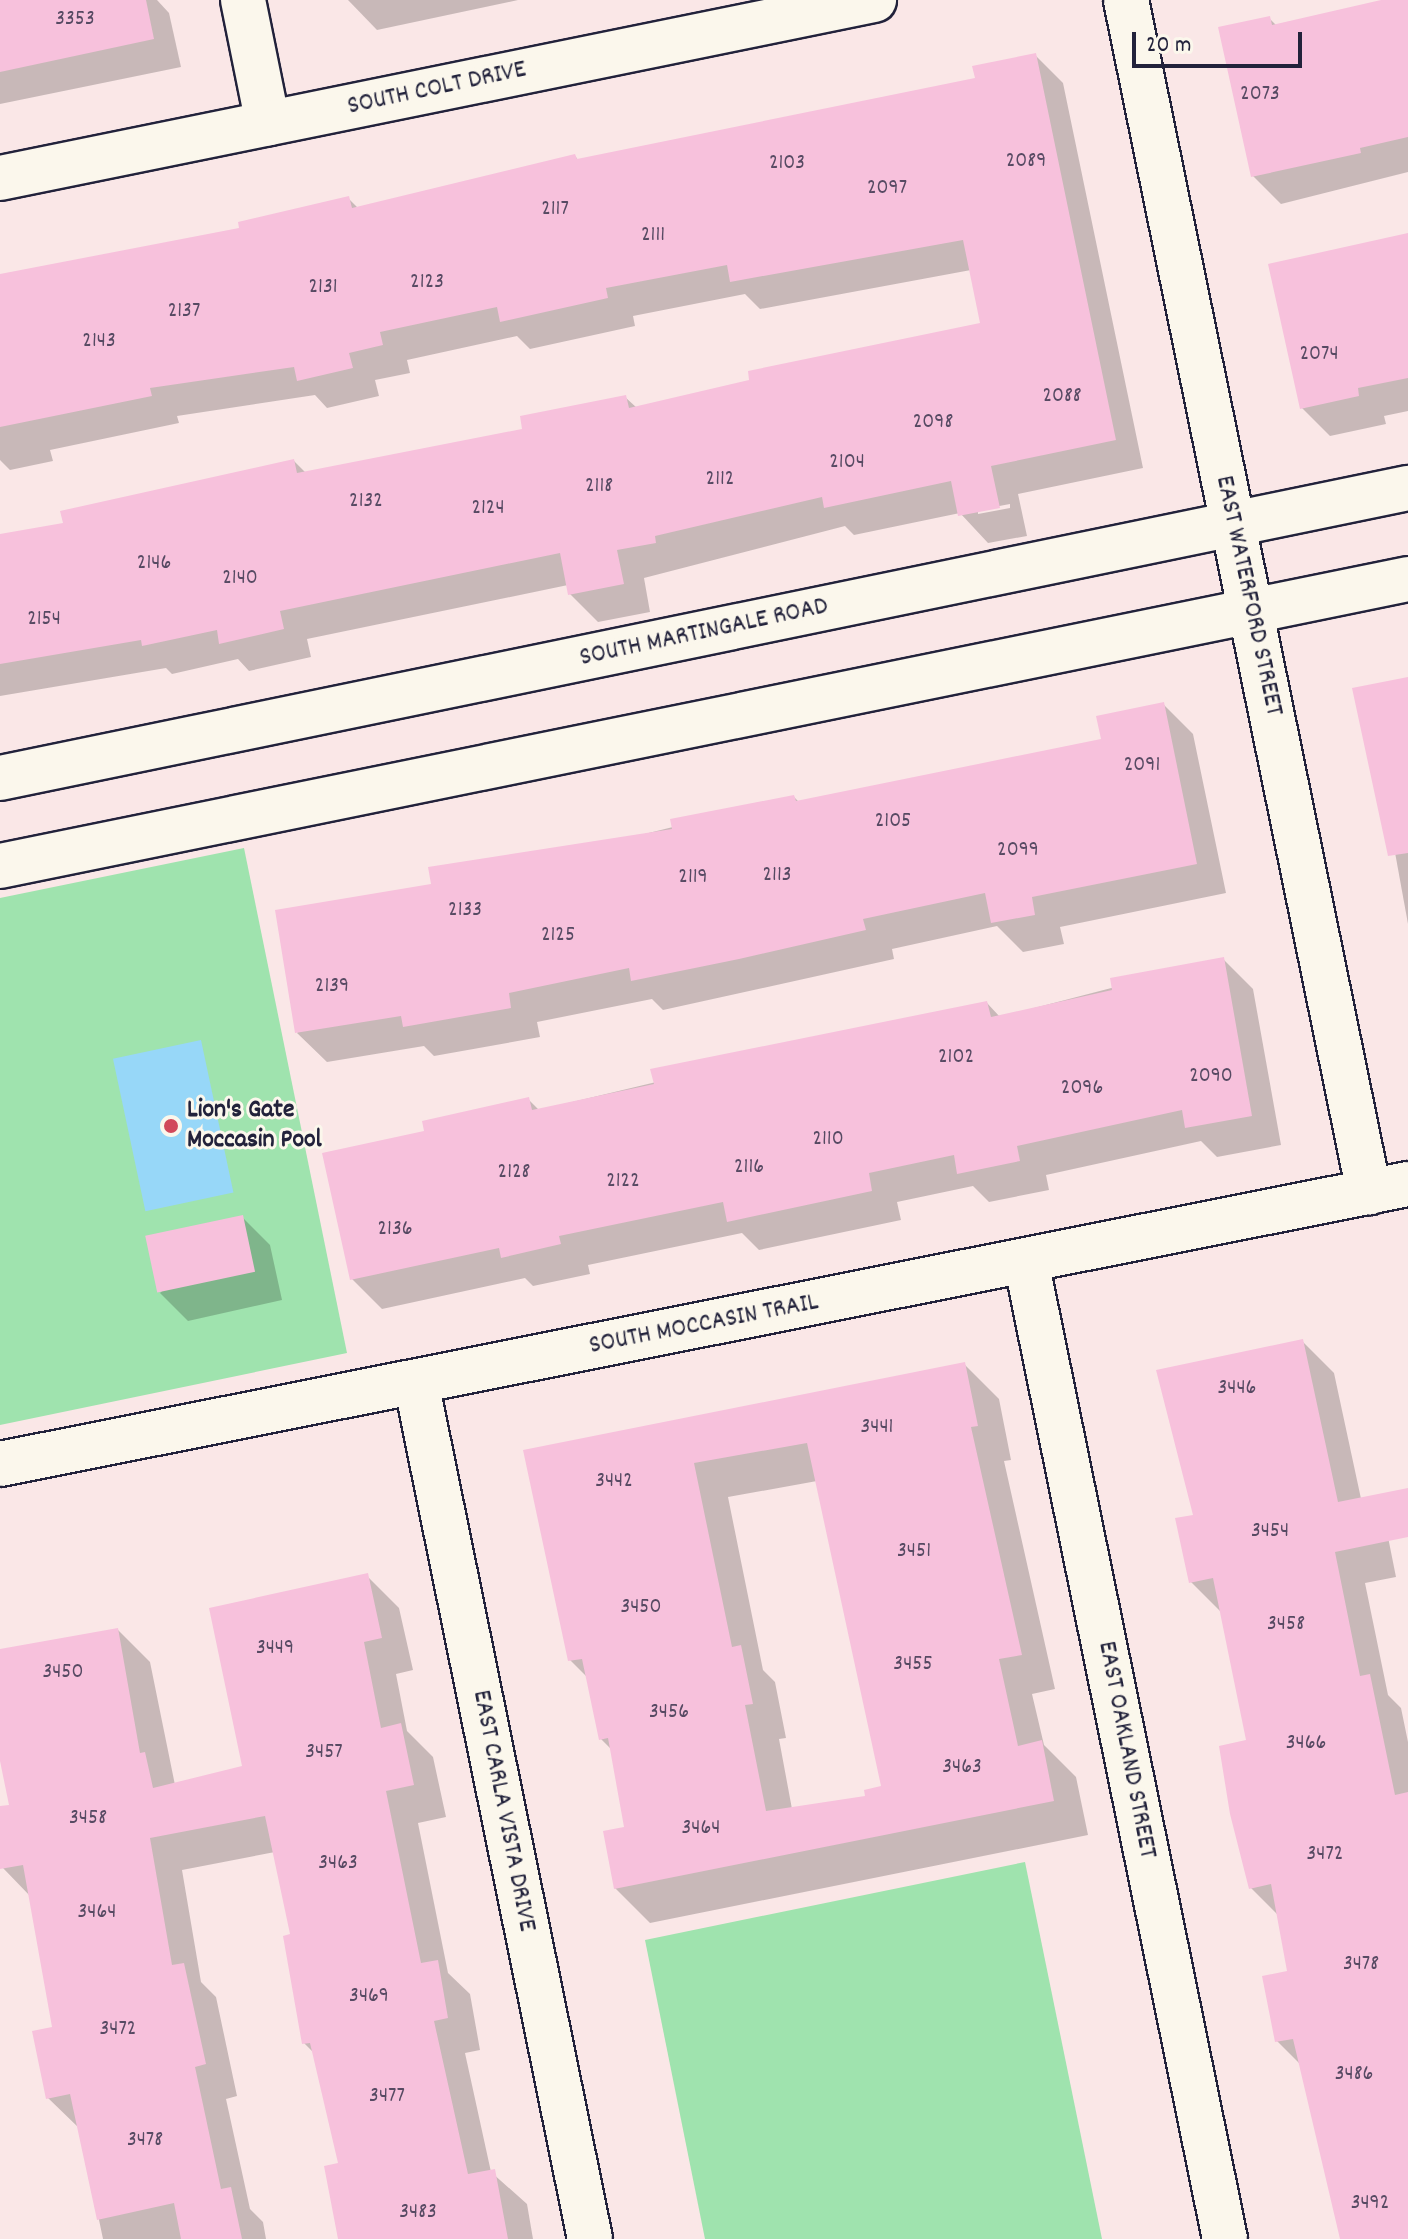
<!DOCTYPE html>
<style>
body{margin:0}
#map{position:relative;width:1408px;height:2239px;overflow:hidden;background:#fae7e7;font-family:Dekko,sans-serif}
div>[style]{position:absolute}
.green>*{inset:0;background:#9fe3ae}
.water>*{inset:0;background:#97d7f8;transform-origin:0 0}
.shadow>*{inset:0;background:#0003}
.building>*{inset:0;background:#f7c1dc;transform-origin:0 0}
.roads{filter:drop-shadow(2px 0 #22223b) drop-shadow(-2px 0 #22223b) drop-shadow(0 2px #22223b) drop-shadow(0 -2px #22223b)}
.minor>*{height:44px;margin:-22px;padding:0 22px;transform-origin:22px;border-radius:22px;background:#fbf7ec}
.dots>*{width:22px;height:22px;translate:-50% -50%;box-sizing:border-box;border:4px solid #fbf7ec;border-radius:50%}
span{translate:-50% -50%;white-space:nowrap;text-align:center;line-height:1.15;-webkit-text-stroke:6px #fbf7ec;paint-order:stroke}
.number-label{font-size:22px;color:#574a63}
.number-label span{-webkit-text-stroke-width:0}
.street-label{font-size:26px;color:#22223b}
.poi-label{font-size:26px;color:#22223b;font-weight:700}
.left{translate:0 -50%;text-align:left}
.scale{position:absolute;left:1132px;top:32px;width:170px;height:36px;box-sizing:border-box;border:4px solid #22223b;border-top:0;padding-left:10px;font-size:24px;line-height:28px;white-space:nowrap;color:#22223b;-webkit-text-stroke:6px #fbf7ec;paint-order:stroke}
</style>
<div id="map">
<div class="green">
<i style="clip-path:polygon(244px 848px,347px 1353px,0 1425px,0 898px)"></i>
<i style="clip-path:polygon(1025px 1862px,1102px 2239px,705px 2239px,645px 1940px)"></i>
</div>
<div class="water">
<i style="left:201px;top:1040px;width:156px;height:90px;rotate:78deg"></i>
</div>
<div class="shadow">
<i style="clip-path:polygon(0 0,157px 0,169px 13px,181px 67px,0 104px)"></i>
<i style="clip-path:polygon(348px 0,518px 0,377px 30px)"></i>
<i style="clip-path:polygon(1390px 0,1408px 0,1408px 172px,1281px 204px,1253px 176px,1269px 18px,1277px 26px)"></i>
<i style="clip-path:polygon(evenodd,1035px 55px,1063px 83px,1143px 468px,1018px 494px,1027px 536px,988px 543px,960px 513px,854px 535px,845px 526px,644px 578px,650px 612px,598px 622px,570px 594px,568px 585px,307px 639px,311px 657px,249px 671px,238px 659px,172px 674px,166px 668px,0 696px,0 536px,65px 524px,294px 461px,306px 473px,524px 430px,625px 397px,637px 408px,983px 324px,971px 270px,760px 309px,745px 294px,633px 316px,635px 326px,530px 349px,517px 336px,407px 360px,410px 373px,375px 380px,379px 396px,327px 408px,315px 395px,177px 416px,179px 423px,50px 450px,53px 461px,10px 470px,0 460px,0 278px,241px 229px,348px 198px,358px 208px,575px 156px,579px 161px,978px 80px,1035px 55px,1010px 504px,1010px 508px,978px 514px,978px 510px,1010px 504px)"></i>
<i style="clip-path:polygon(1408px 235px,1408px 411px,1384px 416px,1386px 424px,1330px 436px,1302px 408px)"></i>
<i style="clip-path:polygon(1408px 679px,1408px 924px,1394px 847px)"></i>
<i style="clip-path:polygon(1163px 704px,1193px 734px,1226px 893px,1060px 927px,1064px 944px,1023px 952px,997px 926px,892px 949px,894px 959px,663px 1010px,652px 999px,537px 1022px,540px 1037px,434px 1056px,424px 1046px,327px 1062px,297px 1033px,434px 886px,794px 797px,799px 802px,1104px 741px)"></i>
<i style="clip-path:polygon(1223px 959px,1253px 989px,1281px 1145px,1217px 1157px,1201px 1141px,1046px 1175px,1049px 1190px,989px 1202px,973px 1186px,897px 1202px,901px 1220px,759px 1250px,742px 1233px,588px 1265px,590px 1274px,533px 1286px,525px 1278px,382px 1309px,352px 1279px,426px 1132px,528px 1099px,539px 1110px,987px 1003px,1000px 1017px)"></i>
<i style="clip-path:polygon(242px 1217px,270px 1245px,282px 1300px,188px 1321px,160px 1293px)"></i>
<i style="clip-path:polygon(1302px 1341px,1334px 1373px,1363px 1508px,1387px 1532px,1396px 1577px,1365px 1583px,1388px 1695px,1401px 1708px,1408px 1742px,1408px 2239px,1344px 2239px,1302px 2066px,1277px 2041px,1290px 1972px,1279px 1916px,1251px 1888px,1248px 1741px,1222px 1613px,1191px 1582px,1195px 1516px)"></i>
<i style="clip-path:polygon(evenodd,964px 1364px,999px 1399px,1011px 1460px,1004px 1461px,1055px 1689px,1032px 1694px,1044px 1745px,1076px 1777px,1088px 1835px,650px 1923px,615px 1888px,626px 1828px,612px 1750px,601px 1739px,588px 1678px,570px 1660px,526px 1452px,964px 1364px,817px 1481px,884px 1788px,867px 1798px,792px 1809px,779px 1739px,786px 1738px,775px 1682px,763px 1670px,728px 1497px,817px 1481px)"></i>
<i style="clip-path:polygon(367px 1576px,399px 1608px,413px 1670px,396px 1674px,407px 1731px,433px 1757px,446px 1817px,418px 1823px,448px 1973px,470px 1994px,480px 2050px,465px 2053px,491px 2172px,527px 2204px,533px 2239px,341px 2239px,340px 2165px,314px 2053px,304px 2043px,292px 1936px,275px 1852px,182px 1870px,201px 1982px,216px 1997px,237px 2096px,226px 2099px,250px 2209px,263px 2222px,266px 2239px,103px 2239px,80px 2129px,48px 2098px,54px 2029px,31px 1897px,3px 1868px,0 1855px,0 1808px,12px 1806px,0 1751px,0 1651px,118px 1630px,150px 1662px,175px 1785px,245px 1767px)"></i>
</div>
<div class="building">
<i style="clip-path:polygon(0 0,146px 0,154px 39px,0 72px)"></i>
<i style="clip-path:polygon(1381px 0,1408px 0,1408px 137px,1360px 148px,1361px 153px,1251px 177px,1218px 27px,1270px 16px,1272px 25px)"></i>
<i style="clip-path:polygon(1036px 53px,1116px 440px,991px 466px,1000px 508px,958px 516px,951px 481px,824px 508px,822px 497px,655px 536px,656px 543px,617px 550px,624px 584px,568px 595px,560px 553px,280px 611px,284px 629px,219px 644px,217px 630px,142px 646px,141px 640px,0 664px,0 534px,63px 523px,60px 511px,294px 459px,297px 473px,522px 429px,520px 416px,626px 395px,629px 408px,749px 380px,748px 371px,980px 323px,963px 240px,730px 282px,727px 265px,606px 288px,608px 298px,500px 322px,497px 307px,380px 332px,383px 345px,349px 353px,353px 368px,297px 381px,294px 367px,150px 388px,152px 396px,0 427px,0 274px,239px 228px,238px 222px,349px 196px,352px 208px,575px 154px,577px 159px,975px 78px,972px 66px)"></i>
<i style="clip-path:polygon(1408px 233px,1408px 378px,1358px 388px,1359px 396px,1300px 409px,1268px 264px)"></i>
<i style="clip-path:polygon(1408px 677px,1408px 853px,1388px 856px,1352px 688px)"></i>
<i style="clip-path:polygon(1164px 702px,1197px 864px,1032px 897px,1035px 915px,991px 923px,985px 893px,863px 919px,866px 930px,739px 959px,631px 981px,629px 968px,509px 993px,511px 1008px,403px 1027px,401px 1016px,295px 1033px,275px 910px,431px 884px,428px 867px,672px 829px,670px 819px,794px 795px,796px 801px,1101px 739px,1096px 716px)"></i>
<i style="clip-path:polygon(1224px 957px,1252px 1116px,1185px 1128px,1182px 1110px,1017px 1146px,1020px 1161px,957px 1174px,954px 1155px,869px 1173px,872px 1191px,727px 1222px,723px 1202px,559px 1236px,561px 1244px,501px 1258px,499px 1248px,350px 1280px,322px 1153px,424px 1131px,422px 1121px,529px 1097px,532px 1110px,654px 1084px,650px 1069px,987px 1001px,991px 1017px,1112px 990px,1110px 978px)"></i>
<i style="left:243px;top:1215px;width:58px;height:100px;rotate:78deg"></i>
<i style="clip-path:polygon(1303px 1339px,1338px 1502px,1408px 1488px,1408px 1537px,1335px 1552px,1360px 1676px,1370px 1674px,1395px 1795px,1408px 1792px,1408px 2239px,1340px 2239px,1293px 2039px,1275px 2042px,1262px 1976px,1287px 1971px,1271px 1884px,1249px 1889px,1230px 1814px,1219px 1746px,1246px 1740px,1213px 1578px,1189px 1583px,1175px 1518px,1193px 1515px,1156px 1370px)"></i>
<i style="clip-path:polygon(evenodd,965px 1362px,978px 1426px,971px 1427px,1022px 1655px,999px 1659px,1018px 1746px,1042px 1740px,1054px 1801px,614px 1889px,603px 1831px,624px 1827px,608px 1738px,599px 1740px,582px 1659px,568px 1661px,523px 1450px,965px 1362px,807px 1443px,881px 1786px,864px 1790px,865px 1796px,766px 1811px,745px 1705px,753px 1704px,741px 1645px,732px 1647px,694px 1463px,807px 1443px)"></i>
<i style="clip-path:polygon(368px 1573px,382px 1638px,364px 1642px,381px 1728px,401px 1723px,414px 1785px,386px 1791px,421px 1963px,438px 1960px,448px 2018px,434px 2021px,468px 2174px,495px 2169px,508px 2239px,338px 2239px,324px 2166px,338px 2163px,310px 2043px,302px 2044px,283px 1936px,290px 1934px,265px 1816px,150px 1838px,172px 1965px,184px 1963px,206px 2064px,195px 2067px,221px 2189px,231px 2187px,242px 2239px,181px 2239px,174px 2203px,97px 2220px,70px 2094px,46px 2099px,32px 2031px,52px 2027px,23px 1865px,0 1869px,0 1806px,9px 1805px,0 1761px,0 1649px,118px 1628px,140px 1753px,145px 1752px,153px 1788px,242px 1766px,209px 1608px)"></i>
</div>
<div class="roads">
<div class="minor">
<i style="left:243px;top:0;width:126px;rotate:78.6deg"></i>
<i style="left:1126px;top:0;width:1217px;rotate:78.48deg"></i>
<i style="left:0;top:178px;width:892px;rotate:-11.51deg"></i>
<i style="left:0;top:778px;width:1438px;rotate:-11.64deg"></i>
<i style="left:0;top:866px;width:1437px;rotate:-11.52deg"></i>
<i style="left:1026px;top:1261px;width:998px;rotate:78.5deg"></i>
<i style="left:416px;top:1382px;width:874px;rotate:78.52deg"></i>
<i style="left:0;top:1464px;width:1436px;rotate:-11.25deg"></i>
</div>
</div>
<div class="dots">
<i style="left:171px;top:1126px;background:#d1495b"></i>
</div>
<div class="number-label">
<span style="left:75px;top:20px">3353</span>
<span style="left:1260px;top:95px">2073</span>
<span style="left:1026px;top:162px">2089</span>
<span style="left:787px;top:164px">2103</span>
<span style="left:887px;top:189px">2097</span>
<span style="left:555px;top:210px">2117</span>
<span style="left:653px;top:236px">2111</span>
<span style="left:427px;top:283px">2123</span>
<span style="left:323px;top:288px">2131</span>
<span style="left:184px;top:312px">2137</span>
<span style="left:99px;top:342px">2143</span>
<span style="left:1319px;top:355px">2074</span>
<span style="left:1062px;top:397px">2088</span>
<span style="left:933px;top:423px">2098</span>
<span style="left:847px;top:463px">2104</span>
<span style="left:720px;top:480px">2112</span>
<span style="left:599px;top:487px">2118</span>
<span style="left:366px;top:502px">2132</span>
<span style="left:488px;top:509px">2124</span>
<span style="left:154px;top:564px">2146</span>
<span style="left:240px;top:579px">2140</span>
<span style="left:44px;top:620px">2154</span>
<span style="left:1142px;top:766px">2091</span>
<span style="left:893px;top:822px">2105</span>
<span style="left:1018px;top:851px">2099</span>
<span style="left:777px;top:876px">2113</span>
<span style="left:693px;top:878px">2119</span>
<span style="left:465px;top:911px">2133</span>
<span style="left:558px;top:936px">2125</span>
<span style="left:332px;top:987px">2139</span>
<span style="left:956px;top:1058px">2102</span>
<span style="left:1211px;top:1077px">2090</span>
<span style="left:1082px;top:1089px">2096</span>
<span style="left:828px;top:1140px">2110</span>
<span style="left:749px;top:1168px">2116</span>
<span style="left:514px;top:1173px">2128</span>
<span style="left:623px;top:1182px">2122</span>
<span style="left:395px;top:1230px">2136</span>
<span style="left:1237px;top:1389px">3446</span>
<span style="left:877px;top:1428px">3441</span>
<span style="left:614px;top:1482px">3442</span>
<span style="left:1270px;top:1532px">3454</span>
<span style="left:914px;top:1552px">3451</span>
<span style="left:641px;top:1608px">3450</span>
<span style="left:1286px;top:1625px">3458</span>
<span style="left:275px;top:1649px">3449</span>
<span style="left:913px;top:1665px">3455</span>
<span style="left:63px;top:1673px">3450</span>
<span style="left:669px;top:1713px">3456</span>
<span style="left:1306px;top:1744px">3466</span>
<span style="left:324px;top:1753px">3457</span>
<span style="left:962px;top:1768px">3463</span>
<span style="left:88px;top:1819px">3458</span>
<span style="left:701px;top:1829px">3464</span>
<span style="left:1325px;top:1855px">3472</span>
<span style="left:338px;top:1864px">3463</span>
<span style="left:97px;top:1913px">3464</span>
<span style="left:1361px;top:1965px">3478</span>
<span style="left:369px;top:1997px">3469</span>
<span style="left:118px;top:2030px">3472</span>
<span style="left:1354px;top:2075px">3486</span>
<span style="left:387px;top:2097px">3477</span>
<span style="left:145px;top:2141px">3478</span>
<span style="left:1370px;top:2204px">3492</span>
<span style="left:418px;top:2213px">3483</span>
</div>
<div class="street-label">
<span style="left:437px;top:89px;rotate:-12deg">SOUTH COLT DRIVE</span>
<span style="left:1248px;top:596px;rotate:78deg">EAST WATERFORD STREET</span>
<span style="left:704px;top:633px;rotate:-12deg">SOUTH MARTINGALE ROAD</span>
<span style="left:704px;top:1325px;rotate:-11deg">SOUTH MOCCASIN TRAIL</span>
<span style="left:1126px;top:1750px;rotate:79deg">EAST OAKLAND STREET</span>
<span style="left:503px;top:1811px;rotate:79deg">EAST CARLA VISTA DRIVE</span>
</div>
<div class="poi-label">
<span class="left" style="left:187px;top:1126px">Lion's Gate<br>Moccasin Pool</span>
</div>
<div class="scale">20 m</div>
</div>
